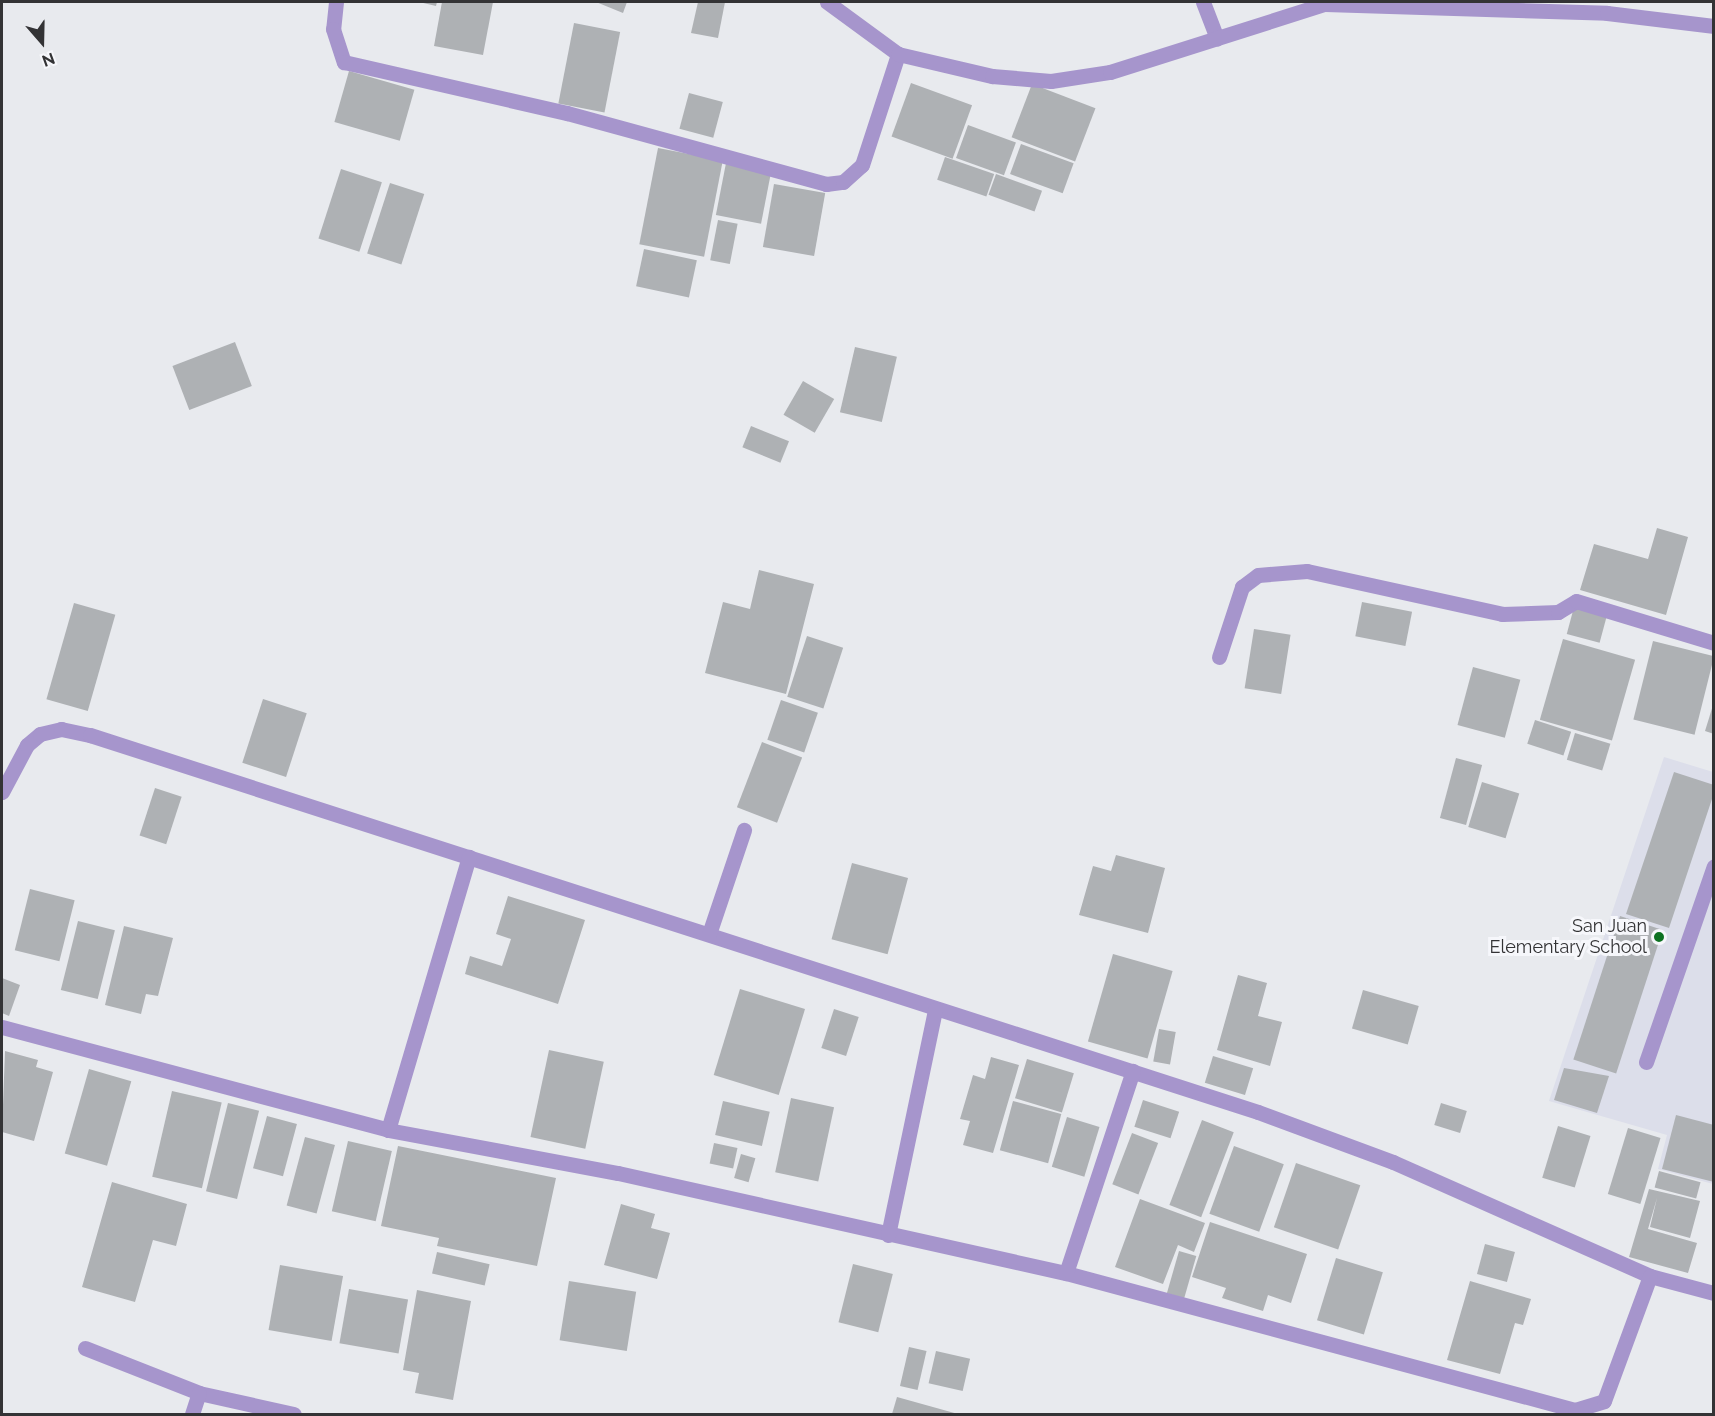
<!DOCTYPE html>
<style>
body{margin:0}
#map{position:relative;width:1715px;height:1416px;overflow:hidden;background:#e8eaee;font-family:Raleway,sans-serif}
div>[style]{position:absolute}
.built>*{inset:0;background:#dcdeea}
.building>*{inset:0;background:#aeb1b4;transform-origin:0 0}
.service>*{height:15px;margin:-7.5px;padding:0 7.5px;transform-origin:7.5px;border-radius:7.5px;background:#a695cc}
.minor>*{height:15px;margin:-7.5px;padding:0 7.5px;transform-origin:7.5px;border-radius:7.5px;background:#a695cc}
.dots>*{width:16px;height:16px;translate:-50% -50%;box-sizing:border-box;border:3px solid #f6f7fb;border-radius:50%}
span{translate:-50% -50%;white-space:nowrap;text-align:center;line-height:1.15;-webkit-text-stroke:6px #f6f7fb;paint-order:stroke}
.poi-label{font-size:18px;color:#333335}
.right{translate:-100% -50%;text-align:right}
.frame{position:absolute;inset:0;border:3px solid #333335;pointer-events:none}
.north{position:absolute;left:12px;top:12px;width:60px;height:60px;-webkit-text-stroke:4px #f6f7fb;paint-order:stroke;rotate:160deg;font-size:16px;font-weight:700;line-height:24px;text-align:center;color:#333335}
.north::after{content:'';display:block;margin:auto;width:21px;height:27px;background:#333335;clip-path:polygon(50% 0,100% 100%,50% 72%,0 100%)}
</style>
<div id="map">
<div class="built">
<i style="clip-path:polygon(1664px 757px,1713px 772px,1713px 1184px,1658px 1169px,1667px 1135px,1549px 1101px)"></i>
</div>
<div class="building">
<i style="clip-path:polygon(419px 2px,437px 2px,436px 6px)"></i>
<i style="clip-path:polygon(442px 2px,493px 2px,483px 55px,434px 46px)"></i>
<i style="clip-path:polygon(596px 2px,627px 2px,623px 13px)"></i>
<i style="clip-path:polygon(698px 2px,725px 2px,718px 38px,691px 33px)"></i>
<i style="left:574px;top:23px;width:47px;height:82px;rotate:11deg"></i>
<i style="left:349px;top:71px;width:68px;height:53px;rotate:16deg"></i>
<i style="left:911px;top:83px;width:65px;height:57px;rotate:20deg"></i>
<i style="left:1032px;top:84px;width:68px;height:57px;rotate:21deg"></i>
<i style="left:689px;top:93px;width:35px;height:37px;rotate:15deg"></i>
<i style="left:968px;top:125px;width:51px;height:35px;rotate:20deg"></i>
<i style="left:1021px;top:144px;width:56px;height:32px;rotate:20deg"></i>
<i style="left:658px;top:148px;width:66px;height:98px;rotate:11deg"></i>
<i style="left:945px;top:157px;width:52px;height:24px;rotate:19deg"></i>
<i style="left:726px;top:163px;width:46px;height:53px;rotate:11deg"></i>
<i style="left:341px;top:169px;width:43px;height:73px;rotate:18deg"></i>
<i style="left:996px;top:174px;width:49px;height:22px;rotate:20deg"></i>
<i style="left:390px;top:183px;width:36px;height:74px;rotate:18deg"></i>
<i style="left:774px;top:184px;width:52px;height:64px;rotate:10deg"></i>
<i style="left:718px;top:220px;width:20px;height:41px;rotate:11deg"></i>
<i style="left:644px;top:249px;width:54px;height:38px;rotate:12deg"></i>
<i style="left:235px;top:342px;width:47px;height:67px;rotate:69deg"></i>
<i style="left:855px;top:347px;width:43px;height:67px;rotate:13deg"></i>
<i style="left:803px;top:381px;width:36px;height:39px;rotate:30deg"></i>
<i style="left:751px;top:426px;width:41px;height:23px;rotate:22deg"></i>
<i style="clip-path:polygon(1657px 528px,1688px 537px,1666px 615px,1580px 590px,1594px 544px,1648px 559px)"></i>
<i style="clip-path:polygon(759px 570px,814px 584px,786px 694px,705px 673px,723px 602px,750px 609px)"></i>
<i style="left:1362px;top:602px;width:51px;height:35px;rotate:11deg"></i>
<i style="left:74px;top:603px;width:43px;height:100px;rotate:16deg"></i>
<i style="left:1574px;top:607px;width:34px;height:28px;rotate:15deg"></i>
<i style="left:1254px;top:629px;width:37px;height:60px;rotate:9deg"></i>
<i style="left:807px;top:636px;width:38px;height:64px;rotate:18deg"></i>
<i style="left:1563px;top:639px;width:75px;height:84px;rotate:16deg"></i>
<i style="left:1653px;top:641px;width:63px;height:81px;rotate:14deg"></i>
<i style="left:1473px;top:667px;width:49px;height:60px;rotate:15deg"></i>
<i style="left:263px;top:699px;width:46px;height:67px;rotate:18deg"></i>
<i style="left:781px;top:700px;width:39px;height:42px;rotate:19deg"></i>
<i style="clip-path:polygon(1714px 702px,1714px 734px,1705px 731px)"></i>
<i style="left:1535px;top:720px;width:38px;height:25px;rotate:18deg"></i>
<i style="left:1575px;top:733px;width:37px;height:28px;rotate:17deg"></i>
<i style="left:762px;top:742px;width:43px;height:70px;rotate:21deg"></i>
<i style="left:1456px;top:758px;width:27px;height:62px;rotate:15deg"></i>
<i style="clip-path:polygon(1674px 772px,1714px 785px,1714px 793px,1669px 928px,1626px 914px)"></i>
<i style="left:1482px;top:782px;width:39px;height:47px;rotate:17deg"></i>
<i style="left:155px;top:788px;width:28px;height:50px;rotate:18deg"></i>
<i style="clip-path:polygon(1116px 855px,1165px 868px,1148px 933px,1079px 915px,1093px 866px,1111px 871px)"></i>
<i style="left:852px;top:863px;width:58px;height:79px;rotate:15deg"></i>
<i style="left:30px;top:889px;width:46px;height:63px;rotate:14deg"></i>
<i style="clip-path:polygon(508px 896px,585px 920px,558px 1004px,465px 974px,470px 956px,502px 966px,511px 939px,496px 934px)"></i>
<i style="left:1620px;top:916px;width:45px;height:151px;rotate:18deg"></i>
<i style="left:78px;top:921px;width:38px;height:71px;rotate:14deg"></i>
<i style="clip-path:polygon(124px 926px,173px 938px,158px 996px,146px 994px,141px 1014px,105px 1005px)"></i>
<i style="left:1113px;top:954px;width:62px;height:91px;rotate:16deg"></i>
<i style="clip-path:polygon(1238px 975px,1267px 983px,1258px 1016px,1282px 1022px,1270px 1066px,1217px 1050px)"></i>
<i style="clip-path:polygon(2px 978px,20px 985px,9px 1016px,2px 1013px)"></i>
<i style="left:740px;top:989px;width:68px;height:90px;rotate:17deg"></i>
<i style="left:1363px;top:990px;width:58px;height:40px;rotate:16deg"></i>
<i style="left:834px;top:1009px;width:26px;height:41px;rotate:18deg"></i>
<i style="left:1159px;top:1029px;width:17px;height:33px;rotate:10deg"></i>
<i style="left:549px;top:1050px;width:56px;height:89px;rotate:12deg"></i>
<i style="clip-path:polygon(5px 1051px,38px 1060px,36px 1067px,53px 1072px,34px 1141px,2px 1132px)"></i>
<i style="left:1213px;top:1056px;width:42px;height:28px;rotate:17deg"></i>
<i style="clip-path:polygon(991px 1057px,1019px 1065px,993px 1153px,963px 1145px,970px 1121px,960px 1119px,973px 1075px,985px 1079px)"></i>
<i style="left:1027px;top:1059px;width:49px;height:41px;rotate:17deg"></i>
<i style="clip-path:polygon(1564px 1068px,1609px 1076px,1597px 1113px,1554px 1100px)"></i>
<i style="left:89px;top:1069px;width:44px;height:88px;rotate:16deg"></i>
<i style="left:172px;top:1091px;width:51px;height:88px;rotate:13deg"></i>
<i style="left:791px;top:1098px;width:44px;height:76px;rotate:12deg"></i>
<i style="left:1143px;top:1100px;width:38px;height:28px;rotate:18deg"></i>
<i style="left:723px;top:1101px;width:48px;height:35px;rotate:13deg"></i>
<i style="left:1013px;top:1101px;width:50px;height:51px;rotate:15deg"></i>
<i style="left:228px;top:1103px;width:32px;height:91px;rotate:14deg"></i>
<i style="left:1441px;top:1103px;width:27px;height:23px;rotate:17deg"></i>
<i style="clip-path:polygon(1676px 1115px,1714px 1125px,1714px 1182px,1662px 1169px)"></i>
<i style="left:267px;top:1116px;width:31px;height:54px;rotate:15deg"></i>
<i style="left:1067px;top:1117px;width:34px;height:52px;rotate:17deg"></i>
<i style="left:1202px;top:1120px;width:34px;height:91px;rotate:21deg"></i>
<i style="left:1558px;top:1126px;width:34px;height:54px;rotate:17deg"></i>
<i style="left:1628px;top:1128px;width:34px;height:69px;rotate:17deg"></i>
<i style="left:1132px;top:1133px;width:28px;height:55px;rotate:21deg"></i>
<i style="left:305px;top:1137px;width:31px;height:71px;rotate:15deg"></i>
<i style="left:348px;top:1141px;width:45px;height:72px;rotate:13deg"></i>
<i style="left:714px;top:1143px;width:24px;height:21px;rotate:12deg"></i>
<i style="clip-path:polygon(398px 1146px,556px 1178px,537px 1266px,437px 1246px,439px 1238px,381px 1226px)"></i>
<i style="left:1234px;top:1146px;width:53px;height:72px;rotate:20deg"></i>
<i style="left:741px;top:1154px;width:15px;height:25px;rotate:16deg"></i>
<i style="left:1296px;top:1163px;width:68px;height:68px;rotate:19deg"></i>
<i style="left:1659px;top:1171px;width:43px;height:17px;rotate:15deg"></i>
<i style="clip-path:polygon(112px 1182px,187px 1204px,176px 1246px,153px 1240px,135px 1302px,82px 1287px)"></i>
<i style="clip-path:polygon(1649px 1189px,1700px 1201px,1690px 1238px,1650px 1227px,1657px 1198px,1648px 1229px,1697px 1243px,1688px 1273px,1629px 1257px)"></i>
<i style="clip-path:polygon(1140px 1199px,1205px 1223px,1194px 1252px,1178px 1245px,1163px 1284px,1115px 1267px)"></i>
<i style="clip-path:polygon(621px 1204px,655px 1214px,651px 1228px,670px 1233px,657px 1279px,604px 1265px)"></i>
<i style="clip-path:polygon(1210px 1222px,1307px 1254px,1291px 1303px,1268px 1295px,1263px 1311px,1222px 1298px,1226px 1288px,1192px 1277px)"></i>
<i style="left:1485px;top:1244px;width:31px;height:31px;rotate:15deg"></i>
<i style="left:1179px;top:1251px;width:18px;height:44px;rotate:16deg"></i>
<i style="left:437px;top:1252px;width:54px;height:22px;rotate:13deg"></i>
<i style="left:1336px;top:1258px;width:49px;height:65px;rotate:17deg"></i>
<i style="left:853px;top:1264px;width:41px;height:60px;rotate:14deg"></i>
<i style="left:280px;top:1265px;width:64px;height:66px;rotate:10deg"></i>
<i style="left:569px;top:1281px;width:68px;height:60px;rotate:9deg"></i>
<i style="clip-path:polygon(1470px 1281px,1531px 1299px,1523px 1325px,1515px 1323px,1500px 1374px,1447px 1360px)"></i>
<i style="left:349px;top:1289px;width:60px;height:55px;rotate:10deg"></i>
<i style="clip-path:polygon(417px 1290px,471px 1301px,453px 1400px,415px 1393px,419px 1373px,403px 1370px)"></i>
<i style="left:909px;top:1347px;width:18px;height:40px;rotate:13deg"></i>
<i style="left:936px;top:1351px;width:35px;height:33px;rotate:13deg"></i>
<i style="clip-path:polygon(897px 1397px,958px 1414px,892px 1414px)"></i>
</div>
<div class="service">
<i style="left:1203px;top:2px;width:39px;rotate:69deg"></i>
<i style="left:1646px;top:1062px;width:207px;rotate:-70.9deg"></i>
</div>
<div class="minor">
<i style="left:336px;top:2px;width:27px;rotate:96deg"></i>
<i style="left:333px;top:29px;width:35px;rotate:72deg"></i>
<i style="left:344px;top:62px;width:229px;rotate:12.9deg"></i>
<i style="left:567px;top:113px;width:269px;rotate:15.3deg"></i>
<i style="left:826px;top:184px;width:17px;rotate:-7deg"></i>
<i style="left:843px;top:182px;width:25px;rotate:-42deg"></i>
<i style="left:862px;top:165px;width:117px;rotate:-72deg"></i>
<i style="left:827px;top:2px;width:88px;rotate:36.2deg"></i>
<i style="left:898px;top:54px;width:97px;rotate:13.2deg"></i>
<i style="left:992px;top:76px;width:59px;rotate:4.8deg"></i>
<i style="left:1051px;top:81px;width:60px;rotate:-8.7deg"></i>
<i style="left:1110px;top:72px;width:225px;rotate:-17.6deg"></i>
<i style="left:1325px;top:4px;width:282px;rotate:1.8deg"></i>
<i style="left:1607px;top:13px;width:108px;rotate:6.9deg"></i>
<i style="left:1219px;top:657px;width:74px;rotate:-71.8deg"></i>
<i style="left:1242px;top:587px;width:20px;rotate:-37deg"></i>
<i style="left:1258px;top:575px;width:49px;rotate:-4.7deg"></i>
<i style="left:1307px;top:571px;width:200px;rotate:12.4deg"></i>
<i style="left:1502px;top:614px;width:56px;rotate:-2deg"></i>
<i style="left:1558px;top:612px;width:21px;rotate:-31deg"></i>
<i style="left:1576px;top:601px;width:144px;rotate:16.9deg"></i>
<i style="left:2px;top:792px;width:53px;rotate:-62deg"></i>
<i style="left:27px;top:745px;width:17px;rotate:-40deg"></i>
<i style="left:40px;top:734px;width:22px;rotate:-13deg"></i>
<i style="left:61px;top:729px;width:30px;rotate:12deg"></i>
<i style="left:90px;top:735px;width:1227px;rotate:17.89deg"></i>
<i style="left:1258px;top:1112px;width:144px;rotate:20.3deg"></i>
<i style="left:1393px;top:1162px;width:281px;rotate:23.9deg"></i>
<i style="left:1650px;top:1276px;width:66px;rotate:14.9deg"></i>
<i style="left:709px;top:934px;width:110px;rotate:-71.4deg"></i>
<i style="left:2px;top:1027px;width:400px;rotate:14.9deg"></i>
<i style="left:388px;top:1130px;width:234px;rotate:10.6deg"></i>
<i style="left:618px;top:1173px;width:459px;rotate:12.6deg"></i>
<i style="left:1066px;top:1273px;width:527px;rotate:15.06deg"></i>
<i style="left:1575px;top:1410px;width:30px;rotate:-17deg"></i>
<i style="left:1604px;top:1401px;width:133px;rotate:-69.8deg"></i>
<i style="left:388px;top:1130px;width:285px;rotate:-73.5deg"></i>
<i style="left:888px;top:1235px;width:230px;rotate:-78.2deg"></i>
<i style="left:1066px;top:1273px;width:213px;rotate:-71.7deg"></i>
<i style="left:85px;top:1348px;width:123px;rotate:21.5deg"></i>
<i style="left:199px;top:1393px;width:97px;rotate:12.5deg"></i>
<i style="left:192px;top:1414px;width:22px;rotate:-72deg"></i>
</div>
<div class="dots">
<i style="left:1659px;top:937px;background:#0d7121"></i>
</div>
<div class="poi-label">
<span class="right" style="left:1647px;top:937px">San Juan<br>Elementary School</span>
</div>
<div class="frame"></div>
<div class="north">N</div>
</div>
